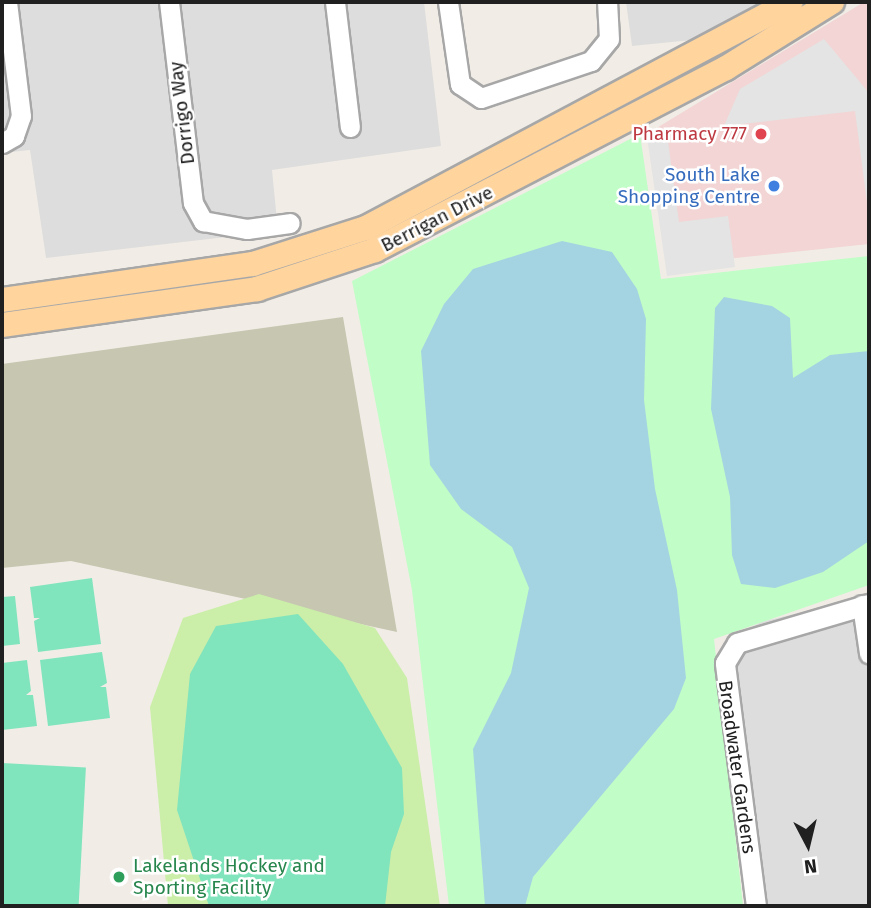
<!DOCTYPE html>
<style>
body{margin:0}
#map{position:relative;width:871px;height:908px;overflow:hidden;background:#f1ede6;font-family:"Fira Sans",sans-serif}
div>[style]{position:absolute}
.residential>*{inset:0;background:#dedddd}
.commercial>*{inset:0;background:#f2d5d4}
.construction>*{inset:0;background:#c6c6b1}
.grass>*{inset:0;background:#cbeea9}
.park>*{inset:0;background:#c1fdc6}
.pitch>*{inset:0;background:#80e4bd;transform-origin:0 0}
.parking>*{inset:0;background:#e4e4e4}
.water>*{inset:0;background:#a4d4e1}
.roads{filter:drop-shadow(2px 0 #a7a7a7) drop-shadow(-2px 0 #a7a7a7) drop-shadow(0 2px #a7a7a7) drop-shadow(0 -2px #a7a7a7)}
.minor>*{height:19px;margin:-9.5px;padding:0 9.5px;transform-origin:9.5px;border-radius:9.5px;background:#fff}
.major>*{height:24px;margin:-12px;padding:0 12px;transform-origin:12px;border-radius:12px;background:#ffd49d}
.dots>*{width:19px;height:19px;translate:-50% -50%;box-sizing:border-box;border:4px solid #fff;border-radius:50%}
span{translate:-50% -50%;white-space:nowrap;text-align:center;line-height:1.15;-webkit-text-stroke:5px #fff;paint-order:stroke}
.street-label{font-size:19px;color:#202020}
.health-label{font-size:19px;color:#be3a42}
.right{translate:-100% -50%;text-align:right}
.shop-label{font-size:19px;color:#366cbe}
.leisure-label{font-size:19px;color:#27864d}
.left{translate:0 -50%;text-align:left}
.frame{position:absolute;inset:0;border:4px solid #202020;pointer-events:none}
.north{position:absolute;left:773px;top:810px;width:70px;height:70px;-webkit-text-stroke:5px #fff;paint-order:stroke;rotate:173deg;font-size:19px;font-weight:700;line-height:28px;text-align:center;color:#202020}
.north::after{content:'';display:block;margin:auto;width:24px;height:32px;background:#202020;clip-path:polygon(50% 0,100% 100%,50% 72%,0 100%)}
</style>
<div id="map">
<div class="residential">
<i style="clip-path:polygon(2px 2px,424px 2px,441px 146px,272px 170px,278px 231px,46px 258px,30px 150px,2px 153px)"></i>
<i style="clip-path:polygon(626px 2px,774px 2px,712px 38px,632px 46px)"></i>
<i style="clip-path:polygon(869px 596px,869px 906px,752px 906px,723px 643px,761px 622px)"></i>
</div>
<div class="commercial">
<i style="clip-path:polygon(864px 2px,869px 2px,869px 244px,669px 265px,650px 132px)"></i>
</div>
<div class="construction">
<i style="clip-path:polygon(343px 317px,397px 632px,71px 561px,2px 568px,2px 364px)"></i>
</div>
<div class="grass">
<i style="clip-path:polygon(259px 594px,375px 628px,407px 678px,440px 906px,168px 906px,150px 707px,183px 618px)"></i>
</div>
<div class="park">
<i style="clip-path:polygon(640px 134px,661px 279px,869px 256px,869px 585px,714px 639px,743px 906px,449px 906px,412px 590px,352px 281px)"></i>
</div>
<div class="pitch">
<i style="clip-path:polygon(92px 578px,101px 644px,38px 652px,34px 621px,40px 618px,34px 618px,30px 587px)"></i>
<i style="clip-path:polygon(15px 596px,20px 644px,2px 646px,2px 597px)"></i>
<i style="clip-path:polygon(298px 614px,343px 664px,402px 768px,404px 814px,391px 852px,385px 906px,209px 906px,177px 810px,190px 674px,216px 626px)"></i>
<i style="clip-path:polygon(102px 652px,107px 683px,100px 687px,106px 687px,110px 718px,48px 726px,40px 660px)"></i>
<i style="clip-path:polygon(27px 660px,31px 691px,26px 695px,33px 695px,37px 726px,2px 730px,2px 663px)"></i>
<i style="left:2px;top:763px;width:84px;height:143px;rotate:3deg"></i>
</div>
<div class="parking">
<i style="clip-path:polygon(824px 39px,869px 93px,869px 218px,855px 111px,724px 126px,740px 89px)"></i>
<i style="clip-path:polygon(667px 134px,679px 222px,728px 216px,735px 267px,667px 276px,647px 137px)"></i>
</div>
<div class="water">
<i style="clip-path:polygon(562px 241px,612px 252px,637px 289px,646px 319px,644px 400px,655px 489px,677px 590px,686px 678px,674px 709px,533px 877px,525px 906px,485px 906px,473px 749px,511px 673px,529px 588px,512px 547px,461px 509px,430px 465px,421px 351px,444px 304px,473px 269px)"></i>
<i style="clip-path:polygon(724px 297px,772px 306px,790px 318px,793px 378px,830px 355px,869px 351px,869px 541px,823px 572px,775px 588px,741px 584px,732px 555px,730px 497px,711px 409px,715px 308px)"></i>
</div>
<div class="roads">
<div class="minor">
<i style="left:169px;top:2px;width:202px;rotate:83.2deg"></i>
<i style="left:193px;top:203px;width:21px;rotate:61deg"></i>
<i style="left:203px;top:221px;width:45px;rotate:10.3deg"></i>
<i style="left:247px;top:229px;width:43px;rotate:-7.9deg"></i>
<i style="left:335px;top:2px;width:126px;rotate:83.2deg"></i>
<i style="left:448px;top:2px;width:83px;rotate:81.7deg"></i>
<i style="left:460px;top:84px;width:25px;rotate:34deg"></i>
<i style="left:481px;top:98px;width:116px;rotate:-18.6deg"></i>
<i style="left:591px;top:61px;width:28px;rotate:-51deg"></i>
<i style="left:609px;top:39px;width:37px;rotate:-93deg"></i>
<i style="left:2px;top:143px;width:14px;rotate:-30deg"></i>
<i style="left:14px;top:136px;width:21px;rotate:-71deg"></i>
<i style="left:21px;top:116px;width:115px;rotate:-97deg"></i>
<i style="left:862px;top:605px;width:49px;rotate:81.7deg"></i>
<i style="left:756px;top:906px;width:245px;rotate:-97.3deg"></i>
<i style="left:725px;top:663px;width:23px;rotate:-59deg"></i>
<i style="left:737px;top:643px;width:138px;rotate:-16.5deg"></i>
</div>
<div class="major">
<i style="left:2px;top:300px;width:254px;rotate:-8.2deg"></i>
<i style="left:253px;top:264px;width:119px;rotate:-17.7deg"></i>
<i style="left:366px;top:228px;width:481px;rotate:-28deg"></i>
<i style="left:2px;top:325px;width:258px;rotate:-8deg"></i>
<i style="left:257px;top:289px;width:124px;rotate:-18.3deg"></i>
<i style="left:375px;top:250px;width:395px;rotate:-27.4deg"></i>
<i style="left:726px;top:68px;width:125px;rotate:-31.9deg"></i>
</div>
</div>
<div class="dots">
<i style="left:761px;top:134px;background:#e0444e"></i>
<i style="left:774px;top:186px;background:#3f7fe0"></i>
<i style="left:119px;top:877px;background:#2e9e5b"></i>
</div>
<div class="street-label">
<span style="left:182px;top:113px;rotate:-97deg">Dorrigo Way</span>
<span style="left:437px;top:219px;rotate:-27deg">Berrigan Drive</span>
<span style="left:737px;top:767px;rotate:82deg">Broadwater Gardens</span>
</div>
<div class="health-label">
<span class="right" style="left:747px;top:134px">Pharmacy 777</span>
</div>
<div class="shop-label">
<span class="right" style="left:760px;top:186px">South Lake<br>Shopping Centre</span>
</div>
<div class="leisure-label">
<span class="left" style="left:133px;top:877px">Lakelands Hockey and<br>Sporting Facility</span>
</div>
<div class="frame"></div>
<div class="north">N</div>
</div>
